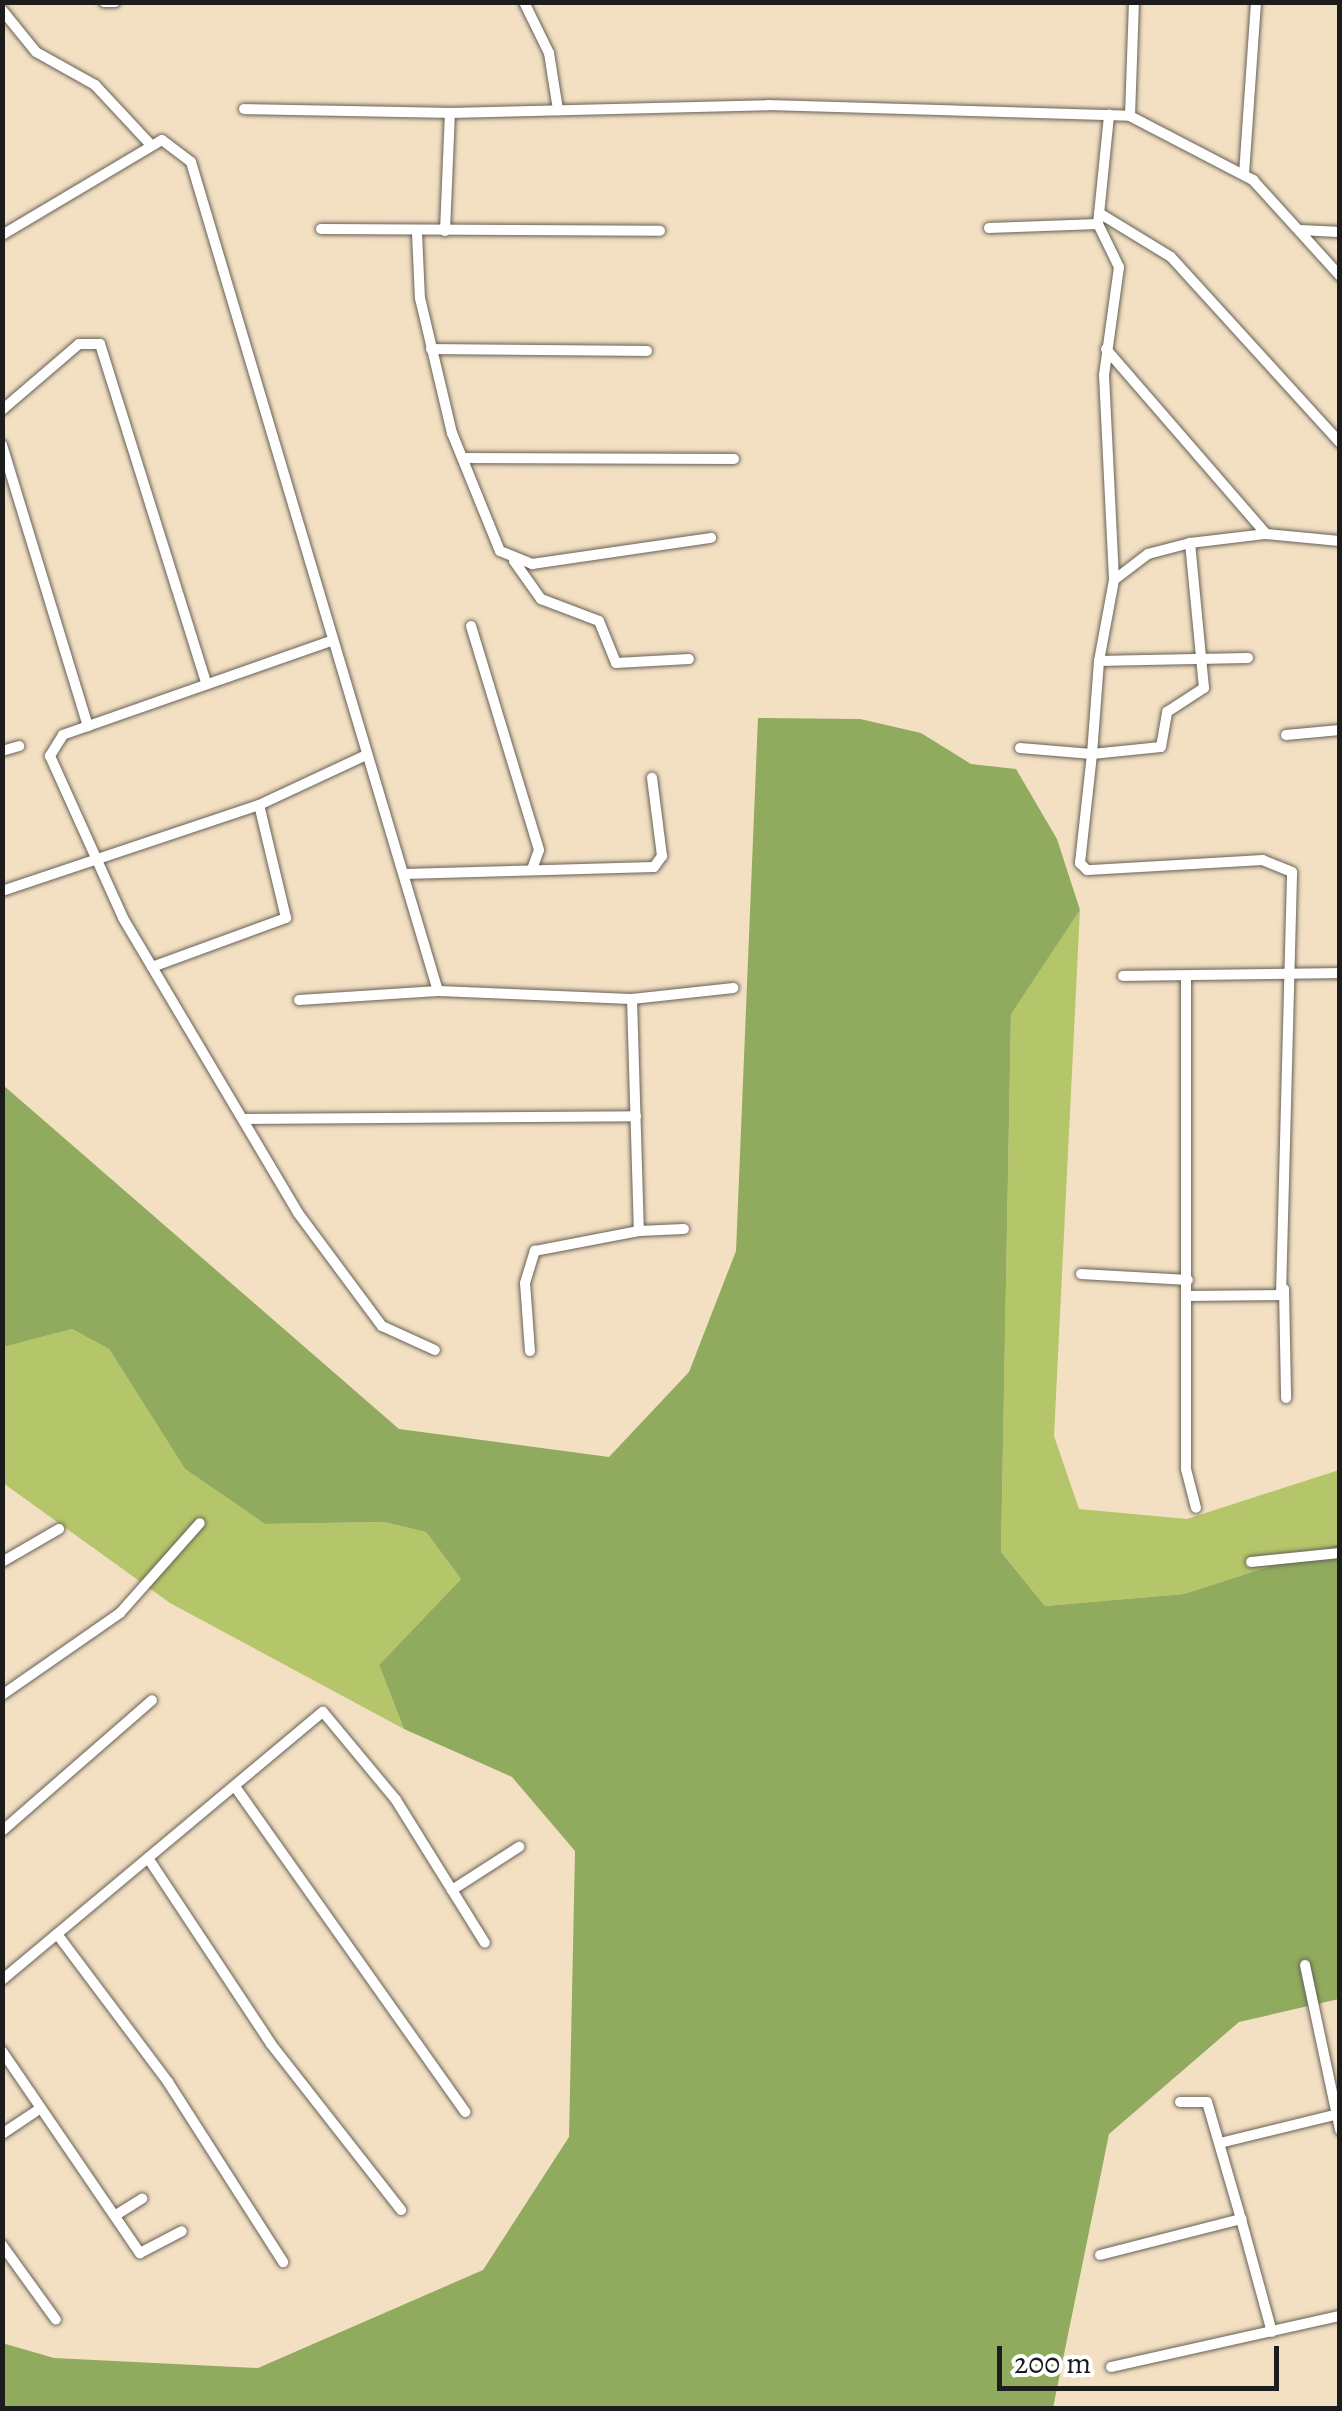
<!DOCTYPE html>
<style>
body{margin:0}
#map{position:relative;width:1342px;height:2411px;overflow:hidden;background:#f3e0c3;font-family:Alegreya,serif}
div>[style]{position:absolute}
.green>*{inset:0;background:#b5c66a}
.forest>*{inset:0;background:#90ab5e}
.roads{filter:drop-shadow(0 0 2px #676156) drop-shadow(0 0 2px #676156)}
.minor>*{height:10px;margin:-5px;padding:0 5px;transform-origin:5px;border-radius:5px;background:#fff}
span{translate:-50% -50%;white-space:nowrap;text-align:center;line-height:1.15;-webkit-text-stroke:10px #fff;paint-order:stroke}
.frame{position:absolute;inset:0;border:5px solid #1c1c1c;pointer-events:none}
.scale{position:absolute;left:997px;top:2346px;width:282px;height:45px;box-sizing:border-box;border:5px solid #1c1c1c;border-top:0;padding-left:12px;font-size:30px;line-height:35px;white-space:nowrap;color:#1c1c1c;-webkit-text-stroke:8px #fff;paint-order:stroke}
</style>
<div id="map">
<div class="green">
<div style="clip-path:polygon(1080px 910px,1054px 1436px,1079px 1509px,1187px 1519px,1339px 1470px,1339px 1544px,1184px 1594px,1045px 1606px,1001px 1552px,1011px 1013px)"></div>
<div style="clip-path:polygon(72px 1329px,109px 1349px,185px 1469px,265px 1524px,384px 1522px,426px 1532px,461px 1579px,379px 1665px,404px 1729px,170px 1603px,3px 1483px,2px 1347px)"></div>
</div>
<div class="forest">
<div style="clip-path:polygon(758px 718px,860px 719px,921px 733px,971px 764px,1016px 769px,1057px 839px,1080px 910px,1011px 1014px,1001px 1552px,1045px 1606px,1184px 1594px,1339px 1544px,1339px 1999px,1239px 2022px,1109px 2134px,1053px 2408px,3px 2408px,2px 2343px,54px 2358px,258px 2368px,483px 2270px,569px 2137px,575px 1851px,512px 1777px,404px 1729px,379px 1665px,461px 1579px,426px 1532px,384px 1522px,265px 1524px,185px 1469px,109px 1349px,72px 1329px,3px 1347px,3px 1085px,399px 1429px,609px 1457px,689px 1372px,736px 1251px)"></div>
</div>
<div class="roads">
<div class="minor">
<div style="left:104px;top:2px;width:11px"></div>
<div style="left:524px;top:2px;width:57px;rotate:63.9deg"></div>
<div style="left:549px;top:53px;width:58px;rotate:81deg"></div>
<div style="left:2px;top:10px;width:54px;rotate:51deg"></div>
<div style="left:36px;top:52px;width:68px;rotate:29.2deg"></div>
<div style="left:95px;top:85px;width:82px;rotate:47deg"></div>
<div style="left:244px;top:109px;width:206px;rotate:1.1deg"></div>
<div style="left:1130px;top:116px;width:114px;rotate:-88deg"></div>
<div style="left:1244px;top:174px;width:172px;rotate:-86deg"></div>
<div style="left:1099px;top:213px;width:84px;rotate:31.4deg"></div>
<div style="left:1171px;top:257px;width:251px;rotate:47.7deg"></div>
<div style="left:1098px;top:224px;width:48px;rotate:64deg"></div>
<div style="left:1119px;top:267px;width:109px;rotate:97.9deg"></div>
<div style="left:1104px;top:375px;width:205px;rotate:87.2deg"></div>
<div style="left:989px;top:228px;width:109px;rotate:-2.1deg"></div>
<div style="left:1098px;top:224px;width:110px;rotate:-84.2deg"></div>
<div style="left:321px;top:229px;width:339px;rotate:0.3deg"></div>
<div style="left:1300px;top:230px;width:40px;rotate:2.9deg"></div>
<div style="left:445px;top:231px;width:118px;rotate:-87.6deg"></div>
<div style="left:450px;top:113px;width:318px;rotate:-1.4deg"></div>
<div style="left:768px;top:105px;width:362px;rotate:1.7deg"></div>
<div style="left:1130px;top:116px;width:139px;rotate:27.5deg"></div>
<div style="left:1253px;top:180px;width:130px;rotate:47.8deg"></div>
<div style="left:417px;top:233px;width:65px;rotate:87.4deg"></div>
<div style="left:420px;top:298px;width:139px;rotate:76.7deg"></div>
<div style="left:452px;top:433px;width:127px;rotate:67.9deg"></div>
<div style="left:500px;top:551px;width:35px;rotate:22deg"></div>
<div style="left:532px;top:564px;width:181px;rotate:-8.3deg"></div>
<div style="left:2px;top:235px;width:186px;rotate:-30.7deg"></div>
<div style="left:162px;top:140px;width:36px;rotate:37deg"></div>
<div style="left:191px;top:162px;width:865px;rotate:73.41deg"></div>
<div style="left:438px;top:991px;width:194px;rotate:2.4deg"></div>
<div style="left:632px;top:999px;width:232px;rotate:88.3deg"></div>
<div style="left:639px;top:1231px;width:45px;rotate:-2.5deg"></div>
<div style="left:431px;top:349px;width:216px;rotate:0.5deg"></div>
<div style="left:1106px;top:349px;width:245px;rotate:49.1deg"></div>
<div style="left:2px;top:410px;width:101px;rotate:-40.6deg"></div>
<div style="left:79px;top:344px;width:21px"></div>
<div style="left:100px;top:344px;width:355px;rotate:72.6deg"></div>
<div style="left:2px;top:445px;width:294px;rotate:73deg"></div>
<div style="left:464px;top:458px;width:270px;rotate:0.2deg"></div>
<div style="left:1190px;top:543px;width:43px;rotate:165.3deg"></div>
<div style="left:1148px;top:554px;width:43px;rotate:142.6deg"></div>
<div style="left:1114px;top:580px;width:82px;rotate:100.5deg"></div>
<div style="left:1099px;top:661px;width:149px;rotate:-1.2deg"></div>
<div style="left:514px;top:561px;width:47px;rotate:54.6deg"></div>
<div style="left:541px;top:599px;width:62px;rotate:20.8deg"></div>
<div style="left:599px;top:621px;width:45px;rotate:68deg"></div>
<div style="left:616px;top:663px;width:73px;rotate:-3.1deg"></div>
<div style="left:471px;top:626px;width:234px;rotate:73.1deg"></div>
<div style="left:539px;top:850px;width:20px;rotate:110deg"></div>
<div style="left:328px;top:642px;width:281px;rotate:160.7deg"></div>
<div style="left:63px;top:735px;width:25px;rotate:122deg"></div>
<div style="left:50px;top:756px;width:178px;rotate:65.7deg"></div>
<div style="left:123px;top:918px;width:343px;rotate:59.3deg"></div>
<div style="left:298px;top:1213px;width:141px;rotate:53.4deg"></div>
<div style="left:382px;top:1326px;width:58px;rotate:24.4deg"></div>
<div style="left:1286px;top:735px;width:54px;rotate:-5.3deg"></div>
<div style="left:1020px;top:748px;width:72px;rotate:4.8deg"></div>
<div style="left:1092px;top:754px;width:93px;rotate:-85.7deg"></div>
<div style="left:2px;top:751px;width:18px;rotate:-16deg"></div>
<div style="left:404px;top:874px;width:250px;rotate:-1.6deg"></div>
<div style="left:654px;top:867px;width:14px;rotate:-54deg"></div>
<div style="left:662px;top:856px;width:79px;rotate:-97.3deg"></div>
<div style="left:2px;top:891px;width:271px;rotate:-18.5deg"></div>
<div style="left:259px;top:805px;width:116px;rotate:-25deg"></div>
<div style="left:152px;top:967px;width:143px;rotate:-20.1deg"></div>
<div style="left:286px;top:918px;width:116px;rotate:-103.4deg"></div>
<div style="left:1123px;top:976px;width:217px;rotate:-0.8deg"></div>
<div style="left:1186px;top:976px;width:493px;rotate:90deg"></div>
<div style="left:1186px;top:1469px;width:40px;rotate:75.6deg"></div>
<div style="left:632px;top:999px;width:102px;rotate:-6.2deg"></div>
<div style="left:299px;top:1000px;width:139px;rotate:-3.7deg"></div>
<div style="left:244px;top:1119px;width:392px;rotate:-0.4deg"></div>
<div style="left:1081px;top:1274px;width:107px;rotate:3.2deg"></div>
<div style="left:1284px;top:1289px;width:109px;rotate:88.9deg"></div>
<div style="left:1189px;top:1296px;width:92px;rotate:-0.6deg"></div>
<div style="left:1281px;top:1295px;width:423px;rotate:-88.5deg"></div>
<div style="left:1292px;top:872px;width:31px;rotate:-158deg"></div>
<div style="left:1263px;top:860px;width:176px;rotate:176.7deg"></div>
<div style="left:1087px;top:870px;width:10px;rotate:-135deg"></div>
<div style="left:1080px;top:863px;width:110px;rotate:-83.7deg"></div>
<div style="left:1092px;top:754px;width:69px;rotate:-5.8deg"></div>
<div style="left:1161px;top:747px;width:36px;rotate:-80deg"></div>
<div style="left:1167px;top:712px;width:44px;rotate:-33deg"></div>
<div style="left:1204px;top:688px;width:146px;rotate:-95.5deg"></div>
<div style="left:1190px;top:543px;width:77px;rotate:-6.8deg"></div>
<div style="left:1266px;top:534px;width:74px;rotate:5.4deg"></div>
<div style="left:530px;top:1351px;width:68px;rotate:-94.2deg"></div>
<div style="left:525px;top:1283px;width:34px;rotate:-73deg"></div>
<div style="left:535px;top:1251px;width:106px;rotate:-10.9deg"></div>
<div style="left:2px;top:1562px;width:66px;rotate:-30.1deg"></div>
<div style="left:1251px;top:1562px;width:89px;rotate:-5.8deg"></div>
<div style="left:2px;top:1695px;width:144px;rotate:-34.8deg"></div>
<div style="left:120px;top:1613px;width:120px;rotate:-48.4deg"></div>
<div style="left:236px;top:1788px;width:397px;rotate:54.7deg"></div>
<div style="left:2px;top:1831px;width:199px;rotate:-41.1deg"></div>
<div style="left:150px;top:1861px;width:219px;rotate:56.5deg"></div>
<div style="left:271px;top:2044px;width:211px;rotate:51.9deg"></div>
<div style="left:452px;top:1890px;width:80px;rotate:-32.7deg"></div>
<div style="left:57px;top:1934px;width:185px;rotate:53.1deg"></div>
<div style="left:168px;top:2082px;width:214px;rotate:57.4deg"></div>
<div style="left:1305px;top:1965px;width:169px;rotate:78deg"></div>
<div style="left:2px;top:1980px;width:418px;rotate:-39.9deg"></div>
<div style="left:323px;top:1712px;width:114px;rotate:50.3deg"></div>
<div style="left:396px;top:1800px;width:168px;rotate:58.1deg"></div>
<div style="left:2px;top:2051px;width:245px;rotate:55.7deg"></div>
<div style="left:140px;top:2253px;width:47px;rotate:-27.6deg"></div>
<div style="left:1180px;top:2102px;width:27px"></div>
<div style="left:1207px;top:2102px;width:122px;rotate:73.8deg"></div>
<div style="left:2px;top:2134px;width:43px;rotate:-33.7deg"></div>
<div style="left:1224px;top:2142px;width:110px;rotate:-13.7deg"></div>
<div style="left:116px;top:2215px;width:31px;rotate:-32deg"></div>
<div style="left:2px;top:2245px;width:92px;rotate:54.2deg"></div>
<div style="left:1100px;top:2255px;width:146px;rotate:-14.3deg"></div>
<div style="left:1241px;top:2219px;width:117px;rotate:74.7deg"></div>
<div style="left:1111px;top:2367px;width:235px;rotate:-12.6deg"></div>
</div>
</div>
<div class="frame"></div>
<div class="scale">200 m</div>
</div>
